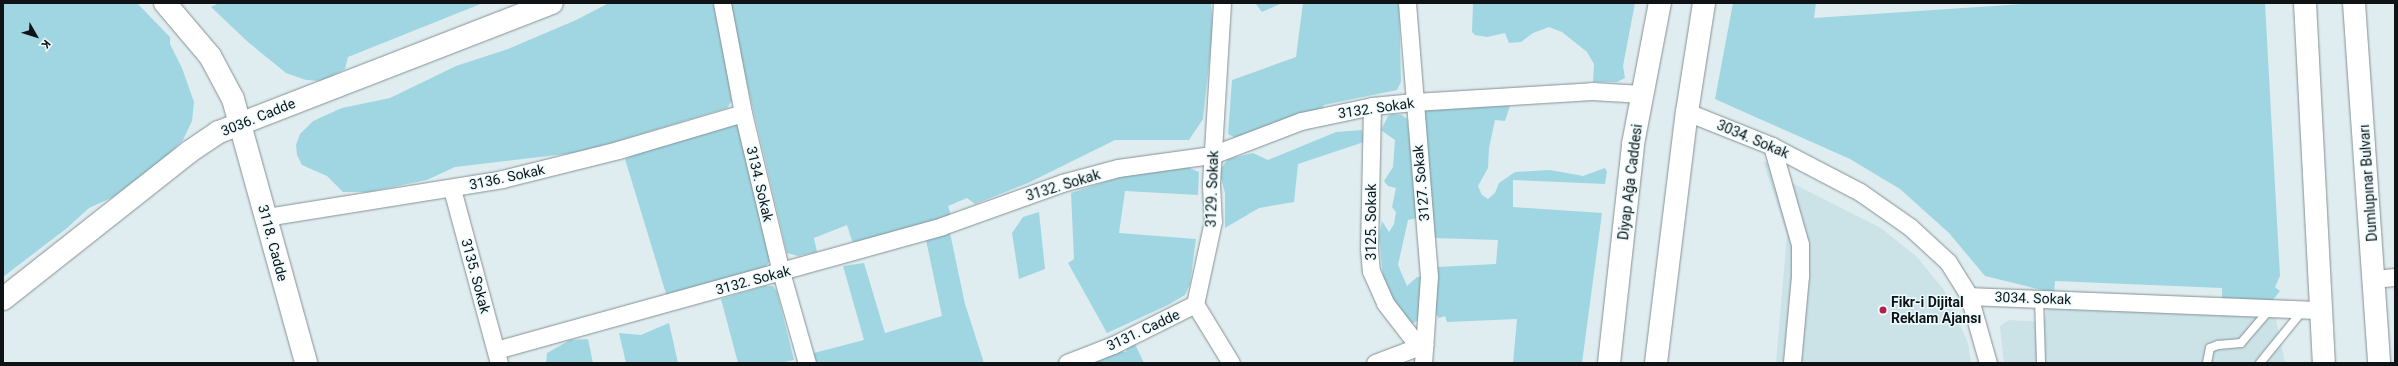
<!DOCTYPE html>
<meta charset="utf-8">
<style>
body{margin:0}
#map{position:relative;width:2398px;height:366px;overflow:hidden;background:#dfedf0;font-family:Roboto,sans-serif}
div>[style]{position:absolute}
.built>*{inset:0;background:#cbe2e7}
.green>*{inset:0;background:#a0d6e2}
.roads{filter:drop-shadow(0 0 1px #849194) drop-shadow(0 0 1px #849194)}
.lane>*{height:8px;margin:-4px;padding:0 4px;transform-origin:4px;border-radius:4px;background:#fff}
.street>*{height:17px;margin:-8.5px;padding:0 8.5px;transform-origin:8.5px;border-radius:8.5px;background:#fff}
.secondary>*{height:22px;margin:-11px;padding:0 11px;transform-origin:11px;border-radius:11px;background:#fff}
.highway>*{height:22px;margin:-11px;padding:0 11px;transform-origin:11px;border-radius:11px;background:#fff}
.dots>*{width:11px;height:11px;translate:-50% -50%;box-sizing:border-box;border:2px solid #ecfbfe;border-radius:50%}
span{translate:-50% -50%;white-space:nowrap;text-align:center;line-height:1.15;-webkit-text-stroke:3px #ecfbfe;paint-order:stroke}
.street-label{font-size:14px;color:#0f1315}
.poi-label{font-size:14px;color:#0f1315;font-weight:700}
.left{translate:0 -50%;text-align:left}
.frame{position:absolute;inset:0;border:4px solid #0f1315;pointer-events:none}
.north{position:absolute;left:16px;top:16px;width:40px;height:40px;-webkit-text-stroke:3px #ecfbfe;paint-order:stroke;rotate:129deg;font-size:11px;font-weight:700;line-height:16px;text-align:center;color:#0f1315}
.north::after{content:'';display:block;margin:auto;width:14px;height:18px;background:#0f1315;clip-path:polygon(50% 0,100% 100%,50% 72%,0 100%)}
</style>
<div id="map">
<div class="built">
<div style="clip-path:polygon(1763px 161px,1789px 173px,1792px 183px,1881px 228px,1917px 257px,1944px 290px,1968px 343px,1971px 363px,1776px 363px,1787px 235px)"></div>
<div style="clip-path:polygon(2047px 292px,2272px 301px,2285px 363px,2004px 363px,2000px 326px,2009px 320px,2041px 322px,2046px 317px)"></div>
</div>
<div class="green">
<div style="clip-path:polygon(3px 3px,137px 3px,170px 37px,170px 44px,182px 68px,194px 102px,192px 121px,183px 140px,160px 163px,113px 197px,89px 208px,67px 228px,3px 277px)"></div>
<div style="clip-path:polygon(219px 3px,483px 3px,348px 57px,345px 69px,323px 81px,306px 80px,286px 73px,248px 42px,211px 7px)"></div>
<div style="clip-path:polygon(609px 3px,716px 3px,732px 101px,727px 108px,582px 152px,455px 167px,427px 180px,368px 192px,343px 192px,327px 176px,302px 165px,297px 155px,296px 145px,300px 134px,313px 121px,342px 108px,390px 98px,456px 66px,508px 49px,576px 20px)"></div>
<div style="clip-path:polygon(728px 3px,1211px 3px,1213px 27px,1203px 119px,1189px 140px,1115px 140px,1028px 183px,975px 204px,967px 198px,948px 206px,951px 216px,858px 243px,852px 241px,847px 225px,814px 238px,817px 252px,798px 256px,787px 253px)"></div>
<div style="clip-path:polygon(1255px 3px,1282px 3px,1262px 12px)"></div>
<div style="clip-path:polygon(1303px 3px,1399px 3px,1401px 82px,1397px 90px,1324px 105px,1322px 111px,1236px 138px,1228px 134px,1232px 80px,1296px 57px)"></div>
<div style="clip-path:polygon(1473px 3px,1635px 3px,1623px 66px,1625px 78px,1617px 82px,1593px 82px,1594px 64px,1587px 52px,1562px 32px,1549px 27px,1533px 33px,1521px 42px,1509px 43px,1505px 33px,1487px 37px,1475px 35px,1472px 32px)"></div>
<div style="clip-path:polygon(1733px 3px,1816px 3px,1814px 18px,2037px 3px,2265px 3px,2280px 276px,2275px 287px,2280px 291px,2272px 301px,2222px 301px,2222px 288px,2055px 281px,2054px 293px,1985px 276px,1949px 233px,1900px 189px,1850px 159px,1715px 99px)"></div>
<div style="clip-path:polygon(1510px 106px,1505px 121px,1495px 120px,1489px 148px,1488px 168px,1478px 186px,1482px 195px,1488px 199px,1495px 193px,1499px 183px,1515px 172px,1550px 170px,1583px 176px,1605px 168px,1607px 172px,1605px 184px,1513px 180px,1513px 207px,1602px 213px,1582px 363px,1513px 363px,1517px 319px,1447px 322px,1445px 316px,1439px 318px,1435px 313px,1437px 267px,1496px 264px,1498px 240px,1433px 238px,1422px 114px,1429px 108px)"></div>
<div style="clip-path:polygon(1393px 114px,1402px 115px,1407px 119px,1410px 139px,1417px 218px,1408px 220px,1398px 265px,1407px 286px,1417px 277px,1421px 277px,1420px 319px,1412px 324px,1391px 299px,1383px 277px,1379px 237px,1382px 221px,1389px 232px,1394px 224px,1396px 212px,1392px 207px,1396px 188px,1388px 186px,1384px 181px,1393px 167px,1395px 140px,1381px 130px,1388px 116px)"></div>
<div style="clip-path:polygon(727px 124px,736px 124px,740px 129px,770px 261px,764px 269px,667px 297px,625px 159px,658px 144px)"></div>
<div style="clip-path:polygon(1362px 130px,1364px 142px,1298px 164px,1294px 202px,1259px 208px,1225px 228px,1225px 193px,1219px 171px,1228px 159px,1253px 153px,1268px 160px,1336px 132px)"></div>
<div style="clip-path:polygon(1185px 166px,1199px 172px,1198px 195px,1125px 191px,1119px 233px,1196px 239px,1190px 284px,1185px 295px,1168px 305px,1107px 333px,1068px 263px,1074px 259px,1071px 193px,1129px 174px)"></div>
<div style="clip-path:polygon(1039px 212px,1045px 269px,1019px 279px,1012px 233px,1023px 217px)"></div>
<div style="clip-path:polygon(950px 233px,965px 304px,984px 363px,812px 363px,810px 354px,864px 340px,843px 266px,864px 263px,885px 333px,942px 316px,926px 240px)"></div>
<div style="clip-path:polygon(765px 286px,773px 286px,777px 292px,794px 360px,780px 363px,738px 363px,721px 299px)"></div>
<div style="clip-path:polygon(669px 323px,678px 363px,626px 363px,619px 333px,641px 335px)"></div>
<div style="clip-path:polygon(588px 339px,593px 363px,546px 363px,547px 353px,570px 340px)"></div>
<div style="clip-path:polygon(1135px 344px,1144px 363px,1087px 363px,1114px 351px,1126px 352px,1128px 347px)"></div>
</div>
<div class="roads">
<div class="lane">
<div style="left:2039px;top:298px;width:65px;rotate:88.2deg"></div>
<div style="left:2207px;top:363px;width:15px;rotate:-79deg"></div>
<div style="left:2210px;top:348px;width:9px;rotate:-21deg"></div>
<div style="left:2218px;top:345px;width:23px;rotate:-5deg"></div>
<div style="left:2241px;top:343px;width:45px;rotate:-49.5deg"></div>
<div style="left:2260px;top:363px;width:68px;rotate:-50.9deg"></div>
</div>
<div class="street">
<div style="left:722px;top:3px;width:112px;rotate:79.2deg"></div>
<div style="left:743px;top:113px;width:163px;rotate:76.6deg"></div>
<div style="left:781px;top:272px;width:95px;rotate:74.1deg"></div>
<div style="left:1222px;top:3px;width:182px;rotate:93.5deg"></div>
<div style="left:1211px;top:185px;width:36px;rotate:87deg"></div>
<div style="left:1213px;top:221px;width:85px;rotate:102.2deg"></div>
<div style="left:1195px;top:304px;width:69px;rotate:58.6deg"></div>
<div style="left:1407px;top:3px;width:274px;rotate:85.4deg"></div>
<div style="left:1429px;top:276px;width:87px;rotate:93.9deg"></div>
<div style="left:1372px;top:106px;width:143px;rotate:91.2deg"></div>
<div style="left:1369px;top:249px;width:22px;rotate:85deg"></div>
<div style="left:1371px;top:271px;width:35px;rotate:66deg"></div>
<div style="left:1385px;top:303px;width:56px;rotate:52.3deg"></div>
<div style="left:1687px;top:112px;width:92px;rotate:21.8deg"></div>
<div style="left:1772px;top:146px;width:99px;rotate:27.6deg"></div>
<div style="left:1860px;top:192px;width:61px;rotate:35deg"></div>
<div style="left:1910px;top:227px;width:52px;rotate:42.6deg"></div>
<div style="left:1948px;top:262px;width:40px;rotate:58deg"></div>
<div style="left:1969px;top:296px;width:352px;rotate:2.3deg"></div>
<div style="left:1772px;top:146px;width:102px;rotate:74.1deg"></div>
<div style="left:1800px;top:244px;width:32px;rotate:90deg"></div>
<div style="left:1800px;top:276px;width:87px;rotate:95.3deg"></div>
<div style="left:452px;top:189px;width:180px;rotate:74.9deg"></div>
<div style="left:266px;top:217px;width:239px;rotate:-9.1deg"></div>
<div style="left:502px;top:179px;width:120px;rotate:-14deg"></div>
<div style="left:618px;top:150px;width:130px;rotate:-16.5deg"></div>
<div style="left:2375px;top:279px;width:20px;rotate:-6deg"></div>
<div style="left:1969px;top:296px;width:70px;rotate:74.2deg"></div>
<div style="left:496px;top:350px;width:463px;rotate:-15.5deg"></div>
<div style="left:942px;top:226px;width:127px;rotate:-19.7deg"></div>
<div style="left:1062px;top:183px;width:58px;rotate:-15deg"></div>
<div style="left:1118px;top:168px;width:95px;rotate:-7.9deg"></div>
<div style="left:1212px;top:155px;width:95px;rotate:-20.9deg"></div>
<div style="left:1301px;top:121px;width:73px;rotate:-11.9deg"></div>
<div style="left:1372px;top:106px;width:42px;rotate:-5.4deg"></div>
<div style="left:1414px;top:102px;width:178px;rotate:-3.5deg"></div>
<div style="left:1592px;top:91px;width:50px;rotate:3.4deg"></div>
<div style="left:1067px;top:363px;width:49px;rotate:-21.4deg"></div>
<div style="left:1113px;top:345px;width:92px;rotate:-26.6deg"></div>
<div style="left:1375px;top:363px;width:53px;rotate:-20.8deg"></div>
</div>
<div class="secondary">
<div style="left:165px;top:3px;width:70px;rotate:49.7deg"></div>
<div style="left:210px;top:56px;width:49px;rotate:61.9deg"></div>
<div style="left:233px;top:99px;width:274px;rotate:74.5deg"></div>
<div style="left:3px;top:299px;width:237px;rotate:-38.3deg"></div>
<div style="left:189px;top:152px;width:36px;rotate:-34deg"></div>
<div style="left:219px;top:132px;width:357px;rotate:-21.2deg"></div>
<div style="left:1609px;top:363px;width:220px;rotate:-83.7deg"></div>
<div style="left:1633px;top:144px;width:144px;rotate:-79.2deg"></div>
<div style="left:1656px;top:363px;width:253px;rotate:-83deg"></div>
<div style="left:1687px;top:112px;width:110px;rotate:-81.1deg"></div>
</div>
<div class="highway">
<div style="left:2305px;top:3px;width:361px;rotate:87deg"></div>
<div style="left:2354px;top:3px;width:361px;rotate:86deg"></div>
</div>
</div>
<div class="dots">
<div style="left:1883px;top:310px;background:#b22049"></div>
</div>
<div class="street-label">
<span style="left:1376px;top:108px;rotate:-8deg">3132. Sokak</span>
<span style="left:258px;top:117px;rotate:-22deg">3036. Cadde</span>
<span style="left:1753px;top:139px;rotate:23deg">3034. Sokak</span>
<span style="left:507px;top:177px;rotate:-12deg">3136. Sokak</span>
<span style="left:1630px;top:182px;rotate:-83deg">Diyap Ağa Caddesi</span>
<span style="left:1421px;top:183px;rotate:-95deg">3127. Sokak</span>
<span style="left:2368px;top:183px;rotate:-94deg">Dumlupınar Bulvarı</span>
<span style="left:760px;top:184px;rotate:77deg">3134. Sokak</span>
<span style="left:1063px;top:185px;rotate:-17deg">3132. Sokak</span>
<span style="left:1212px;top:189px;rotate:-88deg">3129. Sokak</span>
<span style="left:1371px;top:222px;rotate:-90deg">3125. Sokak</span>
<span style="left:273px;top:243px;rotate:75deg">3118. Cadde</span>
<span style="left:476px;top:276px;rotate:75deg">3135. Sokak</span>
<span style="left:753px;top:280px;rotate:-15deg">3132. Sokak</span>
<span style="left:2033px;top:298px;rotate:2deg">3034. Sokak</span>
<span style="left:1143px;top:330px;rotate:-25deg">3131. Cadde</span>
</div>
<div class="poi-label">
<span class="left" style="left:1891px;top:310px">Fikr-i Dijital<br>Reklam Ajansı</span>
</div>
<div class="frame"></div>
<div class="north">K</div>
</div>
